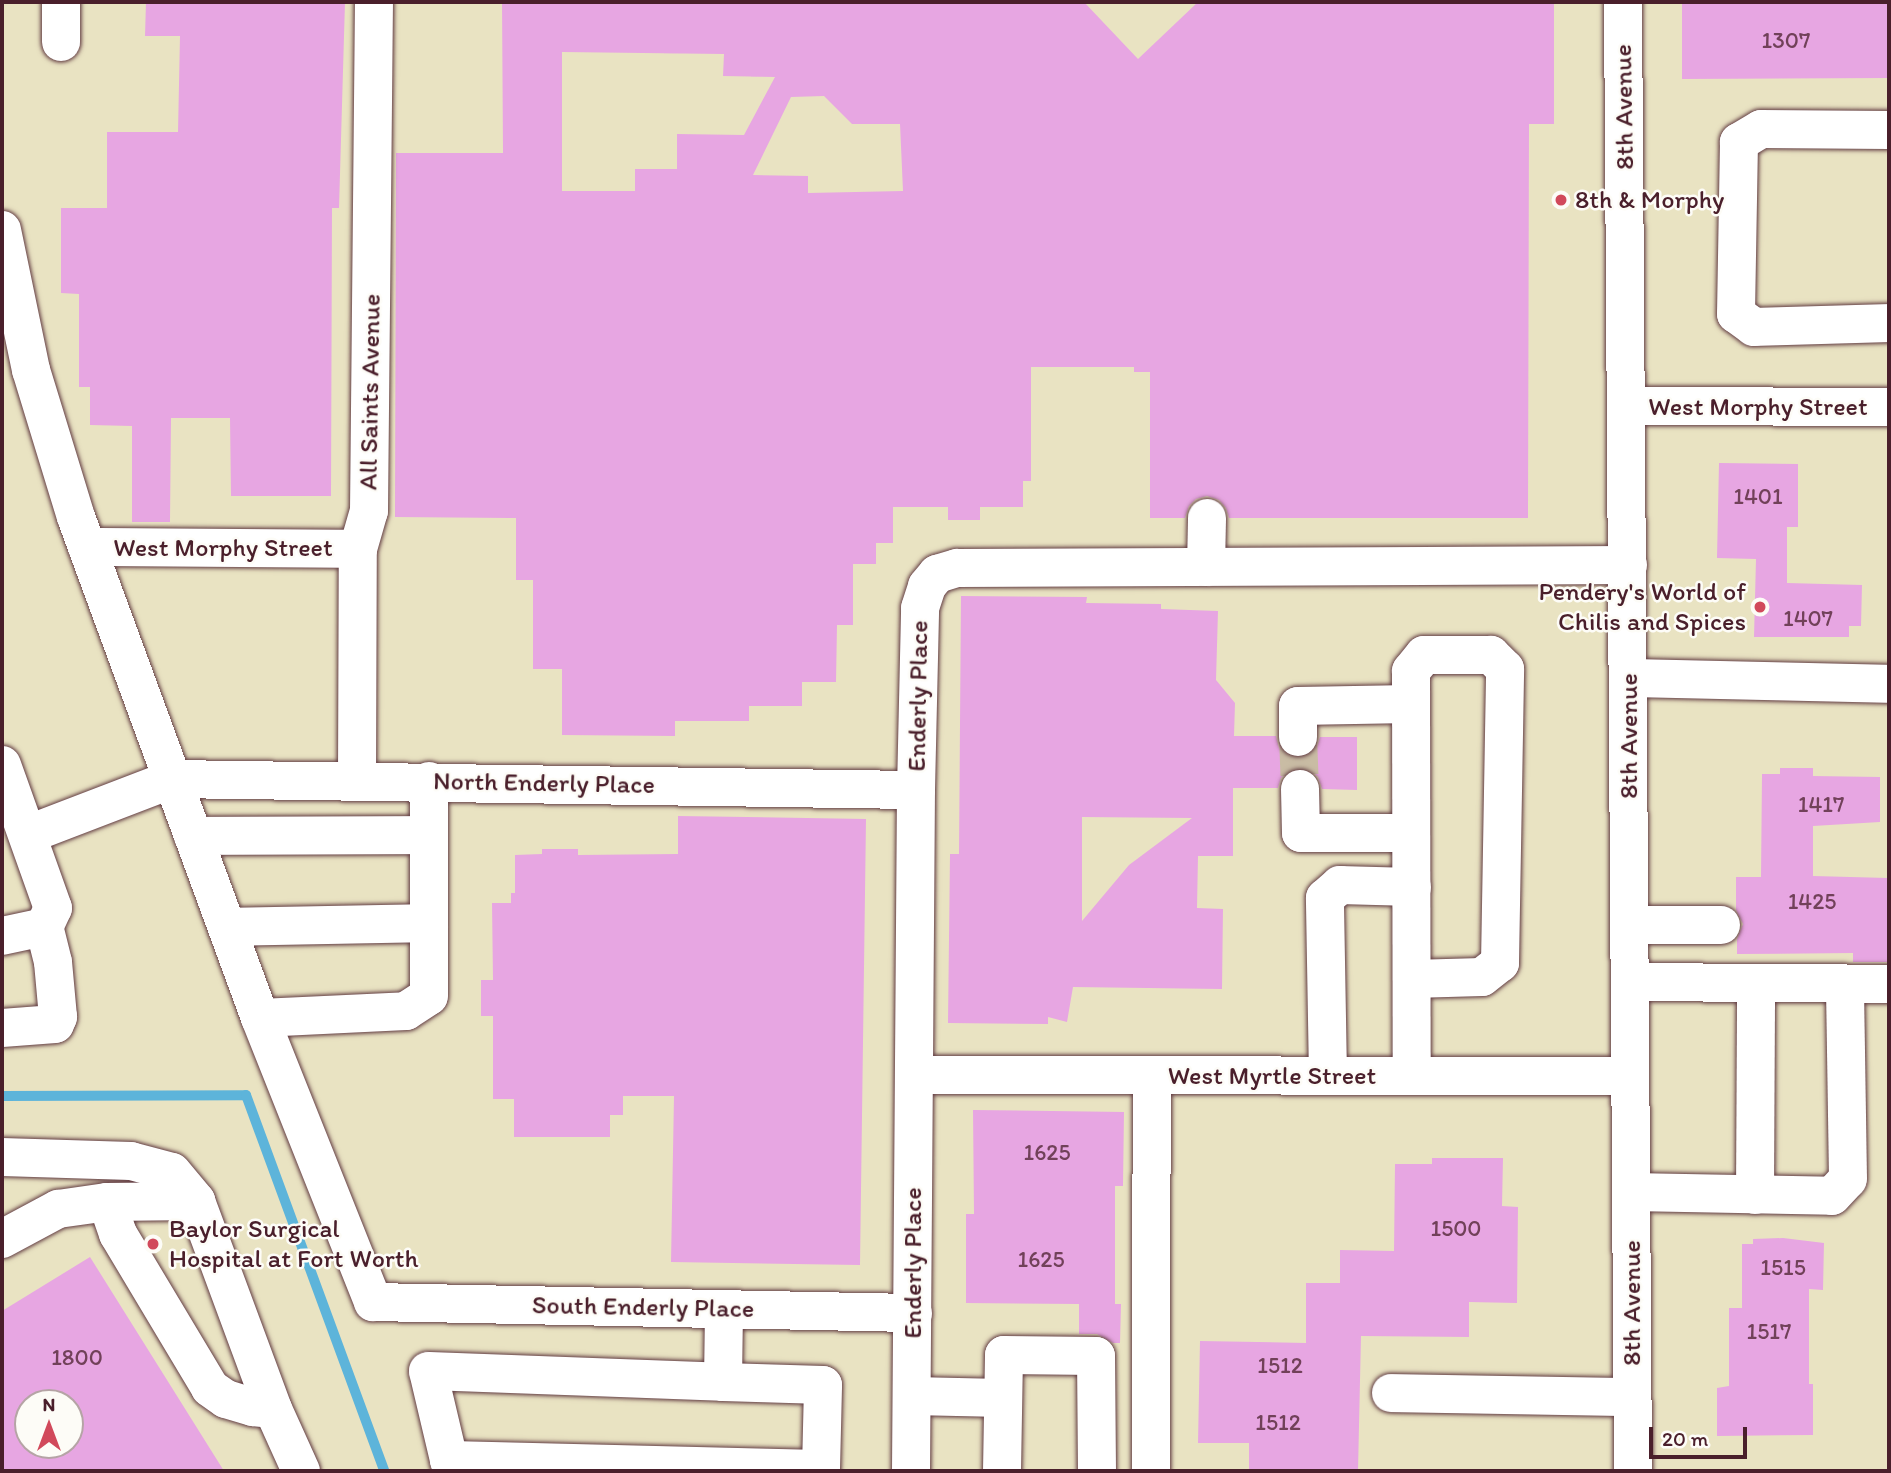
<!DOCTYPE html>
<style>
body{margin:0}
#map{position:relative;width:1891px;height:1473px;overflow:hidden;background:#e9e3c2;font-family:Itim,sans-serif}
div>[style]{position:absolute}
.stream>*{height:10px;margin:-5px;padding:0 5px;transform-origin:5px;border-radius:5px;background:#5db4da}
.building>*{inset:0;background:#e7a6e2}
.minor-tunnel>*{height:38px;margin-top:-19px;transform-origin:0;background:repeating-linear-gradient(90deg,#c9bca4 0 38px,transparent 0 57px)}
.roads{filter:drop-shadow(0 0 2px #623c42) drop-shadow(0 0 2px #623c42)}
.minor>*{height:38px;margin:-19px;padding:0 19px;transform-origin:19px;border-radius:19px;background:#fff}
.major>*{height:38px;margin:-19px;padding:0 19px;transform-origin:19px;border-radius:19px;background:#fff}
.dots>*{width:19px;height:19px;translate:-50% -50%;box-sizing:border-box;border:4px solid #fdfcf7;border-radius:50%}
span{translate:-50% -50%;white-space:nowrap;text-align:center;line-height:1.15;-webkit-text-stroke:5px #fdfcf7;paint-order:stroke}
.number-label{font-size:23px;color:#714159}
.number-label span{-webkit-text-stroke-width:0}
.street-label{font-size:26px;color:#4a1f2b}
.poi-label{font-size:26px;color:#4a1f2b}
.left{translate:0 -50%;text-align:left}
.right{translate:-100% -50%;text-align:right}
.frame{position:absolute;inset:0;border:4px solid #4a1f2b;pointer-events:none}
.north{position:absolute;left:14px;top:1389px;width:70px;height:70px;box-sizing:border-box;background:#fdfcf7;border:2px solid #b5a4a5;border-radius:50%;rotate:0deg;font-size:19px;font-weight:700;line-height:28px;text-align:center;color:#4a1f2b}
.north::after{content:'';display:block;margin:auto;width:24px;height:32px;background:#d1495b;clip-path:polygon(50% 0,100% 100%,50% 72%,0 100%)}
.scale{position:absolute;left:1649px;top:1427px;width:98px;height:32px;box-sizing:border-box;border:4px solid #4a1f2b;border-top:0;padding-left:9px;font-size:21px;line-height:24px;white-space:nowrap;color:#4a1f2b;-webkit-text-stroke:5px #fdfcf7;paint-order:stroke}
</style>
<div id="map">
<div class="stream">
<div style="left:2px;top:1096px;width:244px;rotate:-0.2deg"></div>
<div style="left:246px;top:1095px;width:401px;rotate:69.8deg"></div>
</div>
<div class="building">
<div style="clip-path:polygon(146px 2px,345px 2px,339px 208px,332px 208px,331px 496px,231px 496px,230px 418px,171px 418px,170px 522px,132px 522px,132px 426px,90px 425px,90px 387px,79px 387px,79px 294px,61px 293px,61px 208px,107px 208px,107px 132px,178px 132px,180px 36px,145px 36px)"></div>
<div style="clip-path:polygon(evenodd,502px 2px,1084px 2px,1138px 59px,1198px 2px,1554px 2px,1554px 124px,1529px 124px,1528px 518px,1229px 518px,1226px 508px,1219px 500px,1207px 496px,1196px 499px,1189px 506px,1185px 518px,1150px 518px,1150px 372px,1134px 372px,1134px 367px,1031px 367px,1031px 481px,1023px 481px,1023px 507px,980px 507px,980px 520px,948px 520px,948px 507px,893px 507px,893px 543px,876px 543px,876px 564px,853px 564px,853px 625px,837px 625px,836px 682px,802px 682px,802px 706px,749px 706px,749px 721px,675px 721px,675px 736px,562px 735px,562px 669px,533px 669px,533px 580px,516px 580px,516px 518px,395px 517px,396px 153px,503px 153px,502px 2px,562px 52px,724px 54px,723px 76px,775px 77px,744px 135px,677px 134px,677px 169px,635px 169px,635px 191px,562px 191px,562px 52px,502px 2px,824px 96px,852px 124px,900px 124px,903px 191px,808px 193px,808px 176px,753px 175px,791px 97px,824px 96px)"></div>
<div style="clip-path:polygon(1682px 2px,1889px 2px,1889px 78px,1682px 79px)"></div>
<div style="clip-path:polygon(1719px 463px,1798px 464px,1798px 527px,1787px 527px,1787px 583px,1862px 585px,1861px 626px,1849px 626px,1849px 637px,1754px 637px,1756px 559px,1717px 558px)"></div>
<div style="clip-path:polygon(evenodd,961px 596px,1087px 597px,1086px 603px,1161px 604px,1161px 609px,1218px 611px,1216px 680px,1235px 703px,1234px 736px,1276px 736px,1279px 748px,1287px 756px,1297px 759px,1309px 756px,1317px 747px,1320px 737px,1357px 737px,1357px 790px,1322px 789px,1318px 777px,1311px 770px,1300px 767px,1288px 771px,1281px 778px,1278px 788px,1233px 788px,1233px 856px,1198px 856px,1197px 908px,1223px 909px,1222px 989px,1073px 987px,1067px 1022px,1048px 1017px,1048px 1024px,948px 1023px,950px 854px,959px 854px,961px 596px,1082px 817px,1192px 818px,1129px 865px,1082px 921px,1082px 817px)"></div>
<div style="clip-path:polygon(1780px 768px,1813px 768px,1813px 776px,1880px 777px,1880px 822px,1813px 826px,1813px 876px,1888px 878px,1889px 962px,1853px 962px,1853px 953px,1737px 954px,1737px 939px,1743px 924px,1736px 910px,1736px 877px,1761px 877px,1762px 774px,1780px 774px)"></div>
<div style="clip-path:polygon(678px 816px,866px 819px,860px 1265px,671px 1262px,674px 1096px,623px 1096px,623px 1115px,610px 1115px,610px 1137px,514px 1137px,514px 1099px,493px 1099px,493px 1016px,481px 1016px,481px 980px,493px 980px,492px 903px,511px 903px,511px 893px,515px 893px,515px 855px,542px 854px,542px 849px,578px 849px,578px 855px,678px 854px)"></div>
<div style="clip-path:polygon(973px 1110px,1124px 1112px,1123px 1186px,1115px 1186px,1115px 1304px,1121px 1304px,1120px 1343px,1113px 1343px,1097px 1334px,1079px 1334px,1079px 1304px,966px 1303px,966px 1214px,974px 1214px)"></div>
<div style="clip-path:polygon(1432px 1158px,1503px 1158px,1502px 1206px,1518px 1207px,1517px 1303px,1469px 1302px,1469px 1337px,1361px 1336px,1358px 1471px,1249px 1471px,1249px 1443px,1198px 1443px,1200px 1341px,1306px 1343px,1306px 1283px,1340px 1283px,1340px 1250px,1394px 1251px,1395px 1164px,1432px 1164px)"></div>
<div style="clip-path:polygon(1783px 1238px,1824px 1243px,1823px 1290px,1809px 1289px,1809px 1384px,1813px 1384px,1813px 1435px,1717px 1436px,1717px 1388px,1729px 1386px,1729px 1308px,1742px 1308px,1742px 1244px,1753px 1244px,1753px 1239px)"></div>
<div style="clip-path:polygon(evenodd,90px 1257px,224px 1471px,2px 1471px,2px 1311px,90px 1257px,28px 1403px,70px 1403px,70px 1445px,28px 1445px,28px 1403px)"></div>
</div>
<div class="minor-tunnel">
<div style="left:1298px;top:737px;width:52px;rotate:87.8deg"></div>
</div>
<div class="roads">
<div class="minor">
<div style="left:61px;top:2px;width:40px;rotate:90deg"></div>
<div style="left:1889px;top:130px;width:128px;rotate:-179.6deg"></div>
<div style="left:1761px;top:129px;width:26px;rotate:149deg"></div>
<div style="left:1739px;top:142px;width:172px;rotate:91deg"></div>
<div style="left:1736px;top:314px;width:22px;rotate:36deg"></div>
<div style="left:1754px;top:327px;width:135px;rotate:-1.7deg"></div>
<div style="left:2px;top:230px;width:143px;rotate:78.3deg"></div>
<div style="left:31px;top:370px;width:154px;rotate:73deg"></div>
<div style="left:76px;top:517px;width:534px;rotate:69.83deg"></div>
<div style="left:260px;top:1018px;width:306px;rotate:68.3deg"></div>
<div style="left:373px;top:1302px;width:540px;rotate:1.17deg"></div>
<div style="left:1627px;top:406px;width:262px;rotate:0.2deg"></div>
<div style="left:87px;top:547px;width:271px;rotate:0.4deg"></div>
<div style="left:1206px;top:567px;width:49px;rotate:-88.8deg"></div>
<div style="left:1629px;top:678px;width:260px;rotate:1.3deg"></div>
<div style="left:1298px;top:737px;width:31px;rotate:-90deg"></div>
<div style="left:1298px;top:706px;width:113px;rotate:-1deg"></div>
<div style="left:2px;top:765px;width:152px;rotate:70.4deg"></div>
<div style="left:53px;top:908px;width:21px;rotate:115deg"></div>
<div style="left:44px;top:927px;width:43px;rotate:167.9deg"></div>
<div style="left:357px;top:780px;width:231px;rotate:-89.8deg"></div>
<div style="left:358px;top:549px;width:40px;rotate:-74deg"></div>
<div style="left:369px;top:511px;width:509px;rotate:-89.44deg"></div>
<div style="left:1300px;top:789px;width:44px;rotate:88.7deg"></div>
<div style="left:1301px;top:833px;width:110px"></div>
<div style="left:29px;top:834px;width:153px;rotate:-21deg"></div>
<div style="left:172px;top:779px;width:744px;rotate:0.85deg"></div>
<div style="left:193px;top:836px;width:236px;rotate:-0.2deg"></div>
<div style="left:1630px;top:925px;width:91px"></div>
<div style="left:227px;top:927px;width:202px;rotate:-1.1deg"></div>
<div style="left:1412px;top:979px;width:70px;rotate:-1.6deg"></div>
<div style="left:1482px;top:977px;width:23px;rotate:-38deg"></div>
<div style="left:1500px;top:963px;width:294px;rotate:-89deg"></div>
<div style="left:1505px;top:669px;width:20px;rotate:-135deg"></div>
<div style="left:1491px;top:655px;width:67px;rotate:180deg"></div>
<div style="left:1424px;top:655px;width:21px;rotate:129deg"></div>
<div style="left:1411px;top:671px;width:405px;rotate:89.9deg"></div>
<div style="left:1630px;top:982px;width:259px;rotate:0.4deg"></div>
<div style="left:260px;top:1018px;width:146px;rotate:-2.7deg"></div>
<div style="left:406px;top:1011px;width:27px;rotate:-33deg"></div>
<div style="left:429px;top:996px;width:215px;rotate:-90deg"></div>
<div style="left:2px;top:1028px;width:53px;rotate:-4.3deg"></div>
<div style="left:55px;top:1024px;width:8px;rotate:-67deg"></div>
<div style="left:58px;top:1017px;width:55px;rotate:-95.2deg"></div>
<div style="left:53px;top:962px;width:36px;rotate:-104deg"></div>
<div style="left:914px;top:1075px;width:716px;rotate:0.08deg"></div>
<div style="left:1328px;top:1076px;width:178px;rotate:-91deg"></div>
<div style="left:1325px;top:898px;width:20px;rotate:-41deg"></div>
<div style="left:1340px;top:885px;width:72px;rotate:1.6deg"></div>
<div style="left:2px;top:1157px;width:129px;rotate:1.8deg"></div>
<div style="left:131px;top:1161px;width:42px;rotate:15deg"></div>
<div style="left:172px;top:1172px;width:38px;rotate:50deg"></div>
<div style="left:196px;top:1201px;width:222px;rotate:69.7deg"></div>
<div style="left:273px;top:1409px;width:68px;rotate:65.7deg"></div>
<div style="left:1631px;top:1192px;width:201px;rotate:1.1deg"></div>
<div style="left:1832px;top:1196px;width:23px;rotate:-47deg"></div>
<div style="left:1848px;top:1179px;width:195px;rotate:-90.9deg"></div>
<div style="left:1755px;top:1195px;width:212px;rotate:-89.7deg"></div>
<div style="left:107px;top:1202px;width:34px;rotate:71deg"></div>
<div style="left:118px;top:1234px;width:179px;rotate:59.1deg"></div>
<div style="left:210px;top:1388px;width:19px;rotate:35deg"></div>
<div style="left:226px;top:1399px;width:28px;rotate:17deg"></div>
<div style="left:253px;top:1407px;width:20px;rotate:6deg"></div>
<div style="left:2px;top:1239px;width:64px;rotate:-28.2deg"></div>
<div style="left:58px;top:1209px;width:49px;rotate:-8.1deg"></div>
<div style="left:107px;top:1202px;width:89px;rotate:-0.6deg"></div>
<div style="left:1391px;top:1393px;width:241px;rotate:1deg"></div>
<div style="left:912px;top:1396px;width:91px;rotate:1.3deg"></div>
<div style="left:449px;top:1460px;width:91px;rotate:-103.3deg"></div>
<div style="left:428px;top:1371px;width:295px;rotate:2.1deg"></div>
<div style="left:452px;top:1471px;width:11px;rotate:-105deg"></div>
<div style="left:449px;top:1460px;width:372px;rotate:1.4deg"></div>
<div style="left:821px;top:1469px;width:84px;rotate:-88.6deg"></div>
<div style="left:823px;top:1385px;width:100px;rotate:-178.3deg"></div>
<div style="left:723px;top:1382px;width:73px;rotate:-89.2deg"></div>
<div style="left:911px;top:1471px;width:681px;rotate:-89.58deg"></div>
<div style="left:916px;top:790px;width:182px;rotate:-88.7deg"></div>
<div style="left:920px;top:608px;width:23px;rotate:-72deg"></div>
<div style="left:927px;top:586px;width:16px;rotate:-50deg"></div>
<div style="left:937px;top:574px;width:21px;rotate:-17deg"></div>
<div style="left:957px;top:568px;width:671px;rotate:-0.26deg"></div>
<div style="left:1002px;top:1471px;width:116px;rotate:-89deg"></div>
<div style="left:1004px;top:1355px;width:92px;rotate:0.6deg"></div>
<div style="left:1096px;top:1356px;width:115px;rotate:89.5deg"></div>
<div style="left:1151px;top:1471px;width:396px;rotate:-89.9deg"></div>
</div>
<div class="major">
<div style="left:1623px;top:2px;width:1469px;rotate:89.61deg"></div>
</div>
</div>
<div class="dots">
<div style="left:1561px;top:200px;background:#d1495b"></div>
<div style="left:1760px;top:607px;background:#d1495b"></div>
<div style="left:153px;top:1244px;background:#d1495b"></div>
</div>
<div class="number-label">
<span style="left:1786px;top:40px">1307</span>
<span style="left:1758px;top:496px">1401</span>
<span style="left:1808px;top:618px">1407</span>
<span style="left:1821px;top:804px">1417</span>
<span style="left:1812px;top:901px">1425</span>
<span style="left:1047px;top:1152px">1625</span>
<span style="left:1456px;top:1228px">1500</span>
<span style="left:1041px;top:1259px">1625</span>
<span style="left:1783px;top:1267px">1515</span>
<span style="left:1769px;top:1331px">1517</span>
<span style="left:77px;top:1357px">1800</span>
<span style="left:1280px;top:1365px">1512</span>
<span style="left:1278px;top:1422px">1512</span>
</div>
<div class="street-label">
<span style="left:1624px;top:107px;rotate:-91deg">8th Avenue</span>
<span style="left:370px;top:392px;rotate:-89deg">All Saints Avenue</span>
<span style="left:1758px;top:407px">West Morphy Street</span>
<span style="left:223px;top:548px">West Morphy Street</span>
<span style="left:918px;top:696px;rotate:-89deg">Enderly Place</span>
<span style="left:1629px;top:736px;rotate:-90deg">8th Avenue</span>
<span style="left:544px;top:783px;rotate:1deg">North Enderly Place</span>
<span style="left:1272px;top:1076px">West Myrtle Street</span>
<span style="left:913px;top:1263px;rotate:-90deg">Enderly Place</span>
<span style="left:1632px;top:1303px;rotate:-90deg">8th Avenue</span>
<span style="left:643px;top:1307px;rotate:1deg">South Enderly Place</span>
</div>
<div class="poi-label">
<span class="left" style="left:1575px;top:200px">8th &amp; Morphy</span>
<span class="right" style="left:1746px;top:607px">Pendery's World of<br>Chilis and Spices</span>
<span class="left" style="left:169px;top:1244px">Baylor Surgical<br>Hospital at Fort Worth</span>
</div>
<div class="frame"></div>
<div class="north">N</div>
<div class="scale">20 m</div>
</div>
